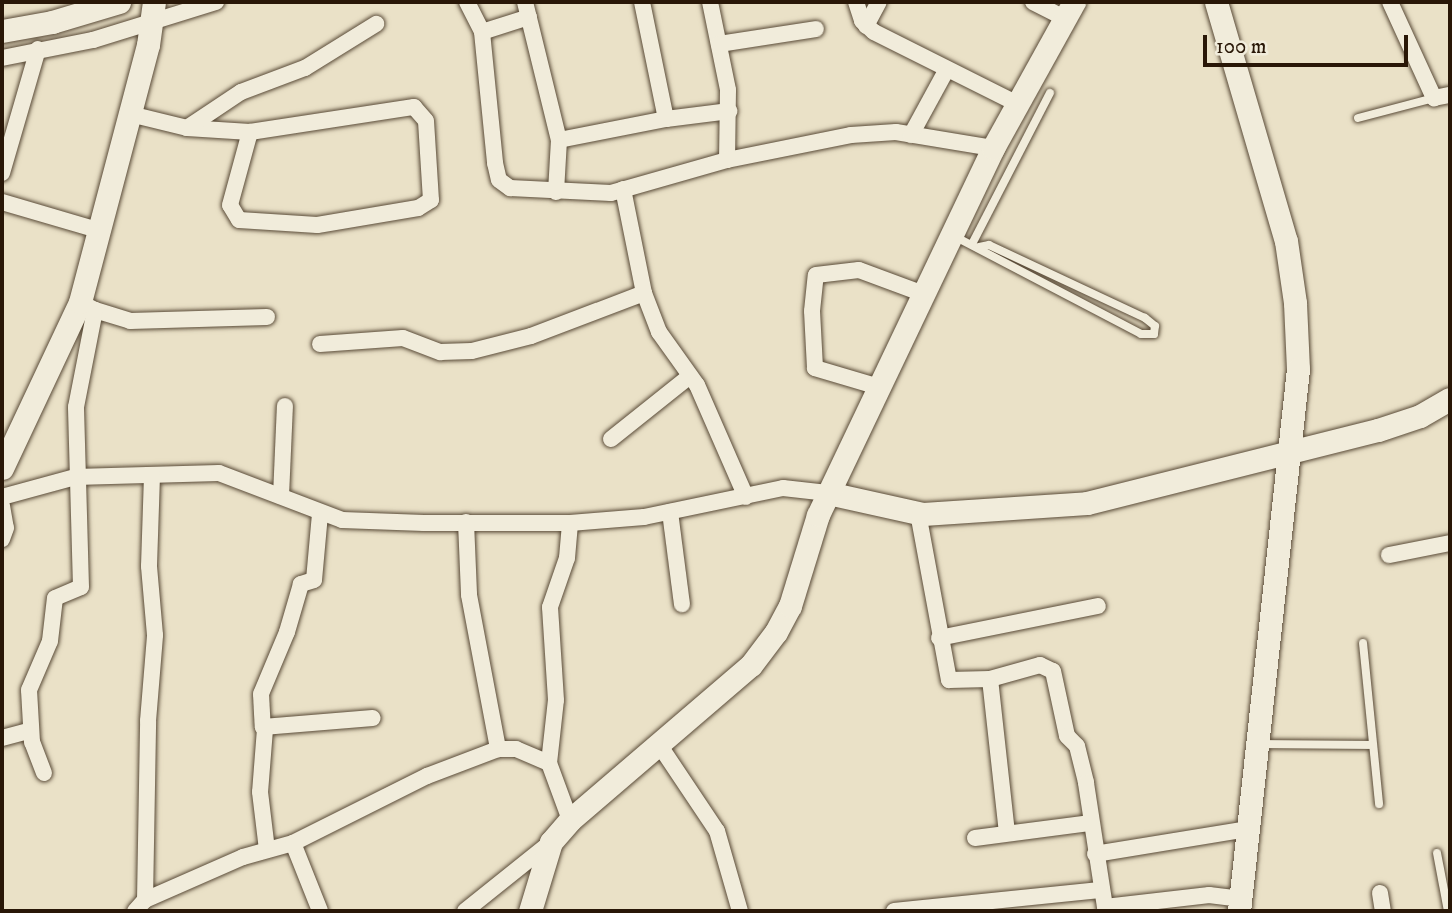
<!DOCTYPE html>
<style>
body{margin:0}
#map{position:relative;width:1452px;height:913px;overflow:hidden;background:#eae1c7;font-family:"IM FELL DW Pica",serif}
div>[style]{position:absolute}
.roads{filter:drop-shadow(0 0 2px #594a37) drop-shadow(0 0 2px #594a37)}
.lane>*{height:8px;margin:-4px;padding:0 4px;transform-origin:4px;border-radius:4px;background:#f1ecdb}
.street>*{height:16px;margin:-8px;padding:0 8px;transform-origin:8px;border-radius:8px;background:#f1ecdb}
.secondary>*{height:23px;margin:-11.5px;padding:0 11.5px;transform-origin:11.5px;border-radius:11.5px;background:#f1ecdb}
span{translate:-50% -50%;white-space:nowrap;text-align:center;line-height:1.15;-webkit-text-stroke:5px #f1ecdb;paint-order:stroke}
.frame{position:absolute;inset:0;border:4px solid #291707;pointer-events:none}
.scale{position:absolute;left:1203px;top:35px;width:205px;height:32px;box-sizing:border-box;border:4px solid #291707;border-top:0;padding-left:9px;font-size:21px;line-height:24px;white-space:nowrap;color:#291707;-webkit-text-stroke:5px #f1ecdb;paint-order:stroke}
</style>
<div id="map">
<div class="roads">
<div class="lane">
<div style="left:1358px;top:118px;width:79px;rotate:-14.7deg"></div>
<div style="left:952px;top:235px;width:213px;rotate:27.6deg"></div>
<div style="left:1141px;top:334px;width:13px"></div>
<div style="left:1154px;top:334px;width:8px;rotate:-83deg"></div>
<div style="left:1155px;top:326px;width:13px;rotate:-141deg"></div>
<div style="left:1145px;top:318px;width:172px;rotate:-154.9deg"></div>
<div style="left:989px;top:245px;width:10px;rotate:169deg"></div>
<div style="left:972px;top:244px;width:170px;rotate:-62.7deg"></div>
<div style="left:1363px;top:643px;width:162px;rotate:84.3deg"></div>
<div style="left:1259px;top:744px;width:113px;rotate:0.5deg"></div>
<div style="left:1437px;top:853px;width:59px;rotate:79.3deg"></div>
</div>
<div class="street">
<div style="left:467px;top:2px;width:34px;rotate:63deg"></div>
<div style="left:525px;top:2px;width:142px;rotate:76.2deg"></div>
<div style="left:559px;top:140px;width:52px;rotate:93.3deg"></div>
<div style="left:710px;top:2px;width:90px;rotate:78.4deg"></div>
<div style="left:728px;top:90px;width:70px;rotate:90.8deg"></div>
<div style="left:856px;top:2px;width:20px;rotate:72deg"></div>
<div style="left:862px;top:21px;width:16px;rotate:43deg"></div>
<div style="left:874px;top:32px;width:161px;rotate:26.6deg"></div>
<div style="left:1033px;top:2px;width:36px;rotate:27deg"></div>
<div style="left:1390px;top:2px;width:106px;rotate:65.4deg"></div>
<div style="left:1434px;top:98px;width:16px;rotate:-11deg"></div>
<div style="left:529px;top:17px;width:49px;rotate:162.3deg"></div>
<div style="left:482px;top:32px;width:132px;rotate:84.3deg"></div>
<div style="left:495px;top:163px;width:17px;rotate:77deg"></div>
<div style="left:499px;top:180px;width:14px;rotate:36deg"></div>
<div style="left:510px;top:188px;width:101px;rotate:2.8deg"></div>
<div style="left:611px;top:193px;width:121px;rotate:-15.9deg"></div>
<div style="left:727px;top:160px;width:126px;rotate:-11.4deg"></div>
<div style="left:851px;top:135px;width:45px;rotate:-3.8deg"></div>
<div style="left:896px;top:132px;width:98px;rotate:9.4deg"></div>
<div style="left:866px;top:26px;width:27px;rotate:-62deg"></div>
<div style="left:719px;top:44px;width:98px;rotate:-8.8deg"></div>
<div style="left:2px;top:58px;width:93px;rotate:-11.2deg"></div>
<div style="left:93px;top:40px;width:129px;rotate:-17.2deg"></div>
<div style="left:130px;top:114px;width:59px;rotate:13.8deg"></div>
<div style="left:187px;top:128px;width:63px;rotate:3.6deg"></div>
<div style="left:250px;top:132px;width:166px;rotate:-8.7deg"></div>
<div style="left:414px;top:107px;width:18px;rotate:49deg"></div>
<div style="left:426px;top:121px;width:79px;rotate:86.4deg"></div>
<div style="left:431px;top:200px;width:15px;rotate:148deg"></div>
<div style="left:418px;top:208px;width:102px;rotate:170.4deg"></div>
<div style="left:317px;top:225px;width:78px;rotate:-176.3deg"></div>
<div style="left:239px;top:220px;width:17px;rotate:-121deg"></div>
<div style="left:230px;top:205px;width:76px;rotate:-74.7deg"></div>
<div style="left:666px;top:119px;width:64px;rotate:-7.2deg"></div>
<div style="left:187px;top:128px;width:65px;rotate:-33.7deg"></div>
<div style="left:241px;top:92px;width:68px;rotate:-20.6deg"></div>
<div style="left:305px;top:68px;width:84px;rotate:-31.8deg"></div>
<div style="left:911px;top:135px;width:75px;rotate:-61.4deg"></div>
<div style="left:559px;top:140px;width:109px;rotate:-11.1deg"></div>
<div style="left:666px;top:119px;width:119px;rotate:-101.6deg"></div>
<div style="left:2px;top:173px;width:129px;rotate:-73.8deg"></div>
<div style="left:623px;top:189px;width:106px;rotate:78.6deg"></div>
<div style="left:644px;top:293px;width:42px;rotate:69deg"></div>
<div style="left:659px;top:332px;width:65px;rotate:54.4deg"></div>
<div style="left:697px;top:385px;width:122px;rotate:66.4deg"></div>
<div style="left:2px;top:202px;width:100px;rotate:16.3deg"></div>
<div style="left:95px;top:310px;width:37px;rotate:17deg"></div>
<div style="left:130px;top:321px;width:137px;rotate:-1.7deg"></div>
<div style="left:320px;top:344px;width:83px;rotate:-4.1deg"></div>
<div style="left:403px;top:338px;width:40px;rotate:21deg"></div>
<div style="left:440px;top:352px;width:32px;rotate:-2deg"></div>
<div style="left:472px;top:351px;width:61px;rotate:-14.3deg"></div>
<div style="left:531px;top:336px;width:121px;rotate:-20.8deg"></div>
<div style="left:879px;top:387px;width:67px;rotate:-163.5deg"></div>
<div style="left:815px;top:368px;width:57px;rotate:-93deg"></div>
<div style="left:812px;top:311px;width:36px;rotate:-84deg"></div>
<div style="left:816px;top:275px;width:43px;rotate:-6.6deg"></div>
<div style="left:859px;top:270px;width:69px;rotate:20.3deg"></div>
<div style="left:611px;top:439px;width:101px;rotate:-38.6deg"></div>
<div style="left:281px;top:496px;width:90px;rotate:-87.5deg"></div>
<div style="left:2px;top:497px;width:76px;rotate:-15.3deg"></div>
<div style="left:75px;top:477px;width:144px;rotate:-1.6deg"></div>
<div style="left:219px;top:473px;width:132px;rotate:20.9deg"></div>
<div style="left:342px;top:520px;width:82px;rotate:2.1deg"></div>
<div style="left:424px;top:523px;width:146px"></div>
<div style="left:570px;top:523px;width:74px;rotate:-4.6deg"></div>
<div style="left:644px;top:517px;width:142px;rotate:-11.8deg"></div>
<div style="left:783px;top:488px;width:45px;rotate:6.3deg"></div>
<div style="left:2px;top:506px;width:22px;rotate:80deg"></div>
<div style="left:6px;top:528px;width:12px;rotate:110deg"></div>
<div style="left:670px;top:512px;width:93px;rotate:82.6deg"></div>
<div style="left:918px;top:513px;width:170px;rotate:79.5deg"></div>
<div style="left:949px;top:680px;width:41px;rotate:-1.4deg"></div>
<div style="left:990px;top:679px;width:52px;rotate:-15.6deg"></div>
<div style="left:1040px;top:665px;width:14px;rotate:25deg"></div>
<div style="left:1053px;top:671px;width:66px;rotate:77.8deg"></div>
<div style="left:1067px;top:736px;width:14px;rotate:45deg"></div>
<div style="left:1077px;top:746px;width:38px;rotate:76deg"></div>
<div style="left:1086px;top:783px;width:125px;rotate:81.3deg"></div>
<div style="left:1105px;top:907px;width:105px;rotate:-6.6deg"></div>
<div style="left:1209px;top:895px;width:31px;rotate:7deg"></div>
<div style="left:320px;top:514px;width:66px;rotate:95.2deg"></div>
<div style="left:314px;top:580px;width:14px;rotate:163deg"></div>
<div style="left:301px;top:584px;width:50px;rotate:106.3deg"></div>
<div style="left:287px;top:632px;width:67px;rotate:112.8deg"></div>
<div style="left:261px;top:694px;width:33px;rotate:87deg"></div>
<div style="left:263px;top:727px;width:110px;rotate:-4.7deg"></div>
<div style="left:466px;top:522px;width:73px;rotate:87.6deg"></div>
<div style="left:469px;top:595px;width:157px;rotate:79.3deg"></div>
<div style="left:1389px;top:555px;width:62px;rotate:-11.1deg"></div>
<div style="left:939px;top:638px;width:162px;rotate:-11.4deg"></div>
<div style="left:990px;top:679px;width:155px;rotate:83.7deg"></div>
<div style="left:265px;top:729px;width:63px;rotate:94.5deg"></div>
<div style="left:260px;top:792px;width:58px;rotate:83.1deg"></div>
<div style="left:2px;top:738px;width:30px;rotate:-15deg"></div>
<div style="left:658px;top:743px;width:106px;rotate:56.2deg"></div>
<div style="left:717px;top:831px;width:83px;rotate:74deg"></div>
<div style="left:44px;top:773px;width:33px;rotate:-111deg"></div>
<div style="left:32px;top:742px;width:52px;rotate:-93.3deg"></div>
<div style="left:29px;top:690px;width:53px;rotate:-66.8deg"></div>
<div style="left:50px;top:641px;width:43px;rotate:-83.4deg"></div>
<div style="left:55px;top:598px;width:28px;rotate:-23deg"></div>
<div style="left:81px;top:587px;width:180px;rotate:-91.6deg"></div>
<div style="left:76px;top:407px;width:99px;rotate:-78.9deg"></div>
<div style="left:95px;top:310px;width:17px;rotate:-152deg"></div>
<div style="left:570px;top:820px;width:61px;rotate:-110.2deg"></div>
<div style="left:549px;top:763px;width:63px;rotate:-83.7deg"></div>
<div style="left:556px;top:700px;width:93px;rotate:-93.7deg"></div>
<div style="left:550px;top:607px;width:52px;rotate:-70.9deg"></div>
<div style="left:567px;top:558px;width:35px;rotate:-85deg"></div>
<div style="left:975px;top:838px;width:117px;rotate:-7.4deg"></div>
<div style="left:293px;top:843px;width:73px;rotate:68.3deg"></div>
<div style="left:1095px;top:854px;width:154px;rotate:-9.3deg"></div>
<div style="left:1380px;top:893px;width:18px;rotate:81deg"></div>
<div style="left:145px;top:900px;width:179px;rotate:-89deg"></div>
<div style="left:148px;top:721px;width:86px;rotate:-85.3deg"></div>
<div style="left:155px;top:635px;width:69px;rotate:-95deg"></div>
<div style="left:149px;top:566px;width:91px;rotate:-88.1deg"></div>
<div style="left:135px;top:911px;width:15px;rotate:-48deg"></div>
<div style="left:145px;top:900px;width:107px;rotate:-23.7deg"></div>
<div style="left:243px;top:857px;width:52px;rotate:-15.6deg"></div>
<div style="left:293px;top:843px;width:150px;rotate:-26.6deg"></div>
<div style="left:427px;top:776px;width:76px;rotate:-20.8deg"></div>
<div style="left:498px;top:749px;width:18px"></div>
<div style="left:516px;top:749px;width:36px;rotate:23deg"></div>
<div style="left:465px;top:911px;width:110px;rotate:-38.7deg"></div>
<div style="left:894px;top:911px;width:207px;rotate:-5.8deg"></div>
</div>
<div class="secondary">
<div style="left:1216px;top:2px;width:249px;rotate:73.7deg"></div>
<div style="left:1286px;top:241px;width:63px;rotate:81.7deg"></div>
<div style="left:1295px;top:303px;width:66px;rotate:87.4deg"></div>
<div style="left:1298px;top:369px;width:545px;rotate:96.21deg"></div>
<div style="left:2px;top:31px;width:51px;rotate:-10.2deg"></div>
<div style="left:52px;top:22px;width:70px;rotate:-16.6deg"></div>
<div style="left:2px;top:468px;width:183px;rotate:-64.8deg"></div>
<div style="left:80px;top:302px;width:266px;rotate:-75.2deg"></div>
<div style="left:148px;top:45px;width:43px;rotate:-82.1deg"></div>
<div style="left:828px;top:493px;width:97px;rotate:12.5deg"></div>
<div style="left:923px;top:514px;width:164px;rotate:-3.8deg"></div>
<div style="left:1087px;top:503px;width:300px;rotate:-14.1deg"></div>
<div style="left:1378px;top:430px;width:44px;rotate:-18.4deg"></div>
<div style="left:1420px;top:416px;width:34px;rotate:-30deg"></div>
<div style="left:530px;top:911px;width:72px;rotate:-73.1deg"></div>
<div style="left:551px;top:842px;width:29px;rotate:-49deg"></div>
<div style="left:570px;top:820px;width:238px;rotate:-40.6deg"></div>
<div style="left:751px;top:665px;width:41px;rotate:-52.9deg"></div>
<div style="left:776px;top:632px;width:30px;rotate:-62deg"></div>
<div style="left:790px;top:606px;width:95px;rotate:-72.9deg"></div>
<div style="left:818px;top:515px;width:407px;rotate:-64.5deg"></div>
<div style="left:993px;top:148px;width:167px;rotate:-61deg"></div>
</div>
</div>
<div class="frame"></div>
<div class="scale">100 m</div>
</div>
